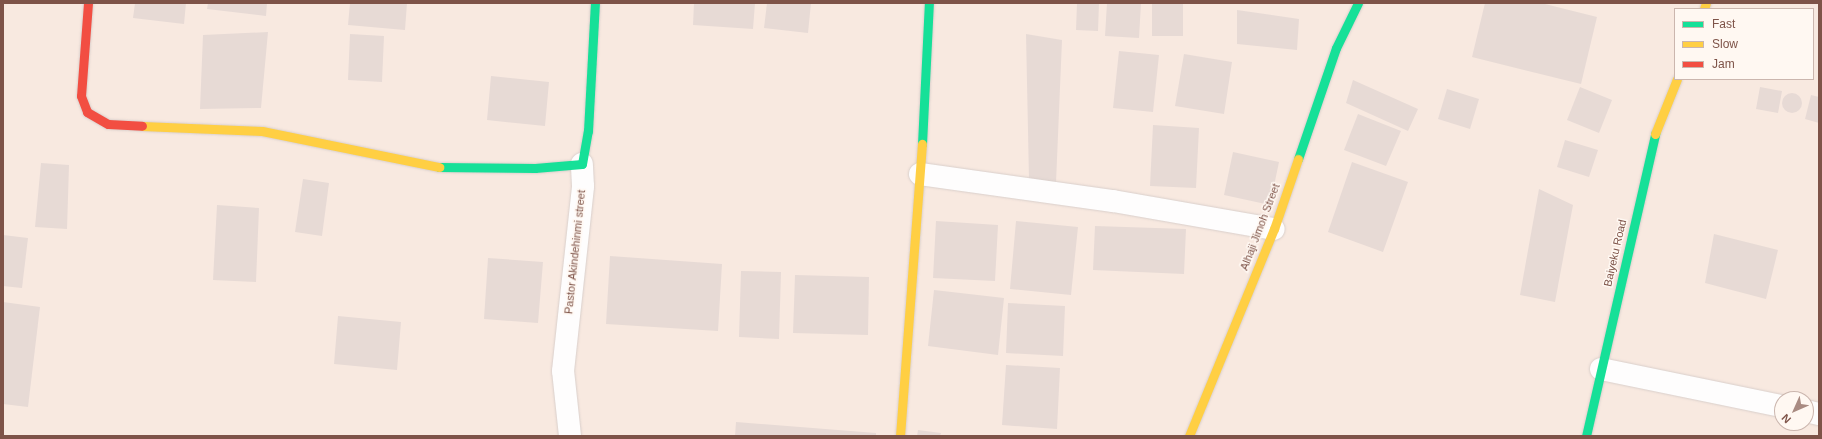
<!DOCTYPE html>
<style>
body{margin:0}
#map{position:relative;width:1822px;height:439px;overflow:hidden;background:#faf4ef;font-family:Helvetica,sans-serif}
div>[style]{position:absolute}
.residential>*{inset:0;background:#f8e9e0}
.building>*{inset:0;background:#e7dad5}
.round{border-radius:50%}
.roads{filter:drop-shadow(0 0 1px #d9cfcb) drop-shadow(0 0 1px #d9cfcb)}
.street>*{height:22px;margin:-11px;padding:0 11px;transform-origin:11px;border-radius:11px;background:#fefdfd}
.fast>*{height:9px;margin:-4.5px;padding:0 4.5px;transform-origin:4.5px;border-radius:4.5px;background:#16e098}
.slow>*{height:9px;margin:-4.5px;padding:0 4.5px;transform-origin:4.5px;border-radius:4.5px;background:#ffcf43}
.jam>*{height:9px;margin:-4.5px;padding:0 4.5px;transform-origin:4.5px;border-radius:4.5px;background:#f24e42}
span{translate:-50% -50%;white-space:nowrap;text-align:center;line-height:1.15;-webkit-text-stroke:3px #fff8f2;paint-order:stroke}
.street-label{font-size:11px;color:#7e5348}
.frame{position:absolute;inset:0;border:4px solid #7e5348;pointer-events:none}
.legend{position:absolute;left:1674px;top:8px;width:140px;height:72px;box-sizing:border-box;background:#fff8f2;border:1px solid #cbb6ae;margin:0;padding:5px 7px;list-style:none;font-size:12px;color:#7e5348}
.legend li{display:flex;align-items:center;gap:8px;height:20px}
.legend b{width:20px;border:1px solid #cbb6ae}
.north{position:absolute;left:1774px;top:391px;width:40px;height:40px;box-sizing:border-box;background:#fff8f2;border:1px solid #cbb6ae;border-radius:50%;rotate:225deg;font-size:11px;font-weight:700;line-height:16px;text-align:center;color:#7e5348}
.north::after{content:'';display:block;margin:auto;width:14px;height:18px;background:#a98b82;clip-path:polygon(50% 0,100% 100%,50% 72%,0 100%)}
</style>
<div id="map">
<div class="residential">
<div style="clip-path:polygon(evenodd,3px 3px,1819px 3px,1819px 436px,3px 436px,3px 3px,1675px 9px,1813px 9px,1813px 79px,1675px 79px,1675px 9px,3px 3px,1782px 399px,1806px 399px,1806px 423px,1782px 423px,1782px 399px)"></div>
</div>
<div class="building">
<div style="clip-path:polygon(135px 3px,186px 3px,184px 24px,133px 18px)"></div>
<div style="clip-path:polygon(208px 3px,267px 3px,266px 16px,207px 9px)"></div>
<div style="clip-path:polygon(350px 3px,407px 3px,405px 30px,348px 25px)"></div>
<div style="clip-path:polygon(694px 3px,755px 3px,753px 29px,693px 25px)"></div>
<div style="clip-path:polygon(767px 3px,811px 3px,808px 33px,764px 28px)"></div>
<div style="clip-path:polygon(1077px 3px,1099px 3px,1098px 31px,1076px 30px)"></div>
<div style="clip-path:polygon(1107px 3px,1141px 3px,1139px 38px,1105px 36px)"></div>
<div style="clip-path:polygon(1152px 3px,1183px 3px,1183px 36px,1152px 36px)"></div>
<div style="clip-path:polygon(1485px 3px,1541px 3px,1597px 17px,1581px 84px,1472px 57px)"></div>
<div style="clip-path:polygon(1237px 10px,1299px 19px,1297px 50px,1237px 44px)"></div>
<div style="clip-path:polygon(268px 32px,261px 108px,200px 109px,203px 35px)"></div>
<div style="clip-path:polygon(350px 34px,384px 36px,382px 82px,348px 80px)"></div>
<div style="clip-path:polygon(1026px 34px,1062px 40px,1056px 183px,1029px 180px)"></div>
<div style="clip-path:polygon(1119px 51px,1159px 55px,1153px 112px,1113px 108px)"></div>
<div style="clip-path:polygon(1184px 54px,1232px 62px,1224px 114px,1175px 106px)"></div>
<div style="clip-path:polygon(491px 76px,549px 82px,545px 126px,487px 120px)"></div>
<div style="clip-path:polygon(1353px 80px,1418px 109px,1408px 131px,1346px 103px)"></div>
<div style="clip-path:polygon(1580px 87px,1612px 100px,1599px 133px,1567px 120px)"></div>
<div style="clip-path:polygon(1760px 87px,1782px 91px,1778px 113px,1756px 109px)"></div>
<div style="clip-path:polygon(1447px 89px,1479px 99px,1470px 129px,1438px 119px)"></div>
<div class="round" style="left:1782px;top:93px;width:20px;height:20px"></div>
<div style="clip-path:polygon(1811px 95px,1819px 97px,1819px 123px,1805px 119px)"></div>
<div style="clip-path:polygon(1358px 114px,1401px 131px,1386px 166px,1344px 150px)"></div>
<div style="clip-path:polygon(1153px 125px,1199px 128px,1196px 188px,1150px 186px)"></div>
<div style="clip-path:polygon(1565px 140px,1598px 150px,1589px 177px,1557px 167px)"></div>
<div style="clip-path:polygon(1233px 152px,1279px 162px,1270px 205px,1224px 195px)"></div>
<div style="clip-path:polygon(1352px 162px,1408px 182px,1383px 252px,1328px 232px)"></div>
<div style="clip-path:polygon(41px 163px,69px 165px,67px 229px,35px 227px)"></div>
<div style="clip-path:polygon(303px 179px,329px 183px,322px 236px,295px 232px)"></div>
<div style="clip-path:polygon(1539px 189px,1573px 205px,1555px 302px,1520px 295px)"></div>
<div style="clip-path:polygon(217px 205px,259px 208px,256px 282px,213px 280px)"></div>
<div style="clip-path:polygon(936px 221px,998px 225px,995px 281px,933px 278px)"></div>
<div style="clip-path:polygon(1016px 221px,1078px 227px,1071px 295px,1010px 289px)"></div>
<div style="clip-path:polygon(1095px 226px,1186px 229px,1184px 274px,1093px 270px)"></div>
<div style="clip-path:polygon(1714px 234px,1778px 250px,1766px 299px,1705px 283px)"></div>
<div style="clip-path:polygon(3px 235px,28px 238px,22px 288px,3px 286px)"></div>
<div style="clip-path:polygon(610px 256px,722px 264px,718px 331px,606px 324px)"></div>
<div style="clip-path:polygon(488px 258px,543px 262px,538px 323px,484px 319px)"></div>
<div style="clip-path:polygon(741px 271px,781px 272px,779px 339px,739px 337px)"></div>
<div style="clip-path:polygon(795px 275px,869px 277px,868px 335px,793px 333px)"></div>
<div style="clip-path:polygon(934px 290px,1004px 298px,998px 355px,928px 346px)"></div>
<div style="clip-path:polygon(3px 302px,40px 307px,28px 407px,3px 404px)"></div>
<div style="clip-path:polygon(1008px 303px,1065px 306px,1063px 356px,1006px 353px)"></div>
<div style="clip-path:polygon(338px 316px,401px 322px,397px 370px,334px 364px)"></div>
<div style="clip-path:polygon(1006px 365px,1060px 368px,1057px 429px,1002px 425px)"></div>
<div style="clip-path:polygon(736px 422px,876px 433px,876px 436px,735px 436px)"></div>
<div style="clip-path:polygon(918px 430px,941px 433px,940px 436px,917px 436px)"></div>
</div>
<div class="roads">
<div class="street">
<div style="left:920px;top:174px;width:195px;rotate:8deg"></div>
<div style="left:1113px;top:201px;width:163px;rotate:9.9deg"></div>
<div style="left:1601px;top:369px;width:185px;rotate:11.6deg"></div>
<div style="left:1806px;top:411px;width:13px;rotate:13deg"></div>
<div style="left:570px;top:436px;width:65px;rotate:-96.1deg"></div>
<div style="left:563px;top:371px;width:186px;rotate:-83.8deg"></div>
<div style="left:583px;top:186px;width:22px;rotate:-93deg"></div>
</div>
<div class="fast">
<div style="left:922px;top:144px;width:141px;rotate:-87.2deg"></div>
<div style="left:1298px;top:159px;width:117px;rotate:-71.1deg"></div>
<div style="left:1336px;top:48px;width:50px;rotate:-63.9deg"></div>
<div style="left:439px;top:167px;width:96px;rotate:0.6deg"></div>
<div style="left:535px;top:168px;width:47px;rotate:-4.9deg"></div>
<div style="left:582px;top:164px;width:34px;rotate:-80deg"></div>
<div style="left:588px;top:131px;width:128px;rotate:-86.9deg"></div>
<div style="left:1586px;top:436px;width:310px;rotate:-77.1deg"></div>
</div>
<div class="slow">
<div style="left:1704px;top:9px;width:6px;rotate:-72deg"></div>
<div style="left:142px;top:126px;width:120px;rotate:2.4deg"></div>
<div style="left:262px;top:131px;width:181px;rotate:11.5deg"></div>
<div style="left:1655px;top:134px;width:59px;rotate:-68.2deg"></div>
<div style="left:900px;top:436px;width:293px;rotate:-85.7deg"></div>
<div style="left:1189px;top:436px;width:224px;rotate:-67.7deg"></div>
<div style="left:1274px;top:229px;width:74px;rotate:-71.1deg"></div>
</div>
<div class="jam">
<div style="left:88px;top:3px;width:93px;rotate:94.3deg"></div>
<div style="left:81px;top:96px;width:17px;rotate:69deg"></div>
<div style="left:87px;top:112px;width:24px;rotate:30deg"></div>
<div style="left:108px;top:124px;width:34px;rotate:3deg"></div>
</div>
</div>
<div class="street-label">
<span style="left:1260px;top:227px;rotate:-69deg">Alhaji Jimoh Street</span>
<span style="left:575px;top:252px;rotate:-84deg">Pastor Akindehinmi street</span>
<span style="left:1615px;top:253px;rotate:-77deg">Baiyeku Road</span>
</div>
<div class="frame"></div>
<ul class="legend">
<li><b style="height:5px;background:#16e098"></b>Fast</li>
<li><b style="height:5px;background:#ffcf43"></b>Slow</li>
<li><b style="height:5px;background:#f24e42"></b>Jam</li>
</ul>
<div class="north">N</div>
</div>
